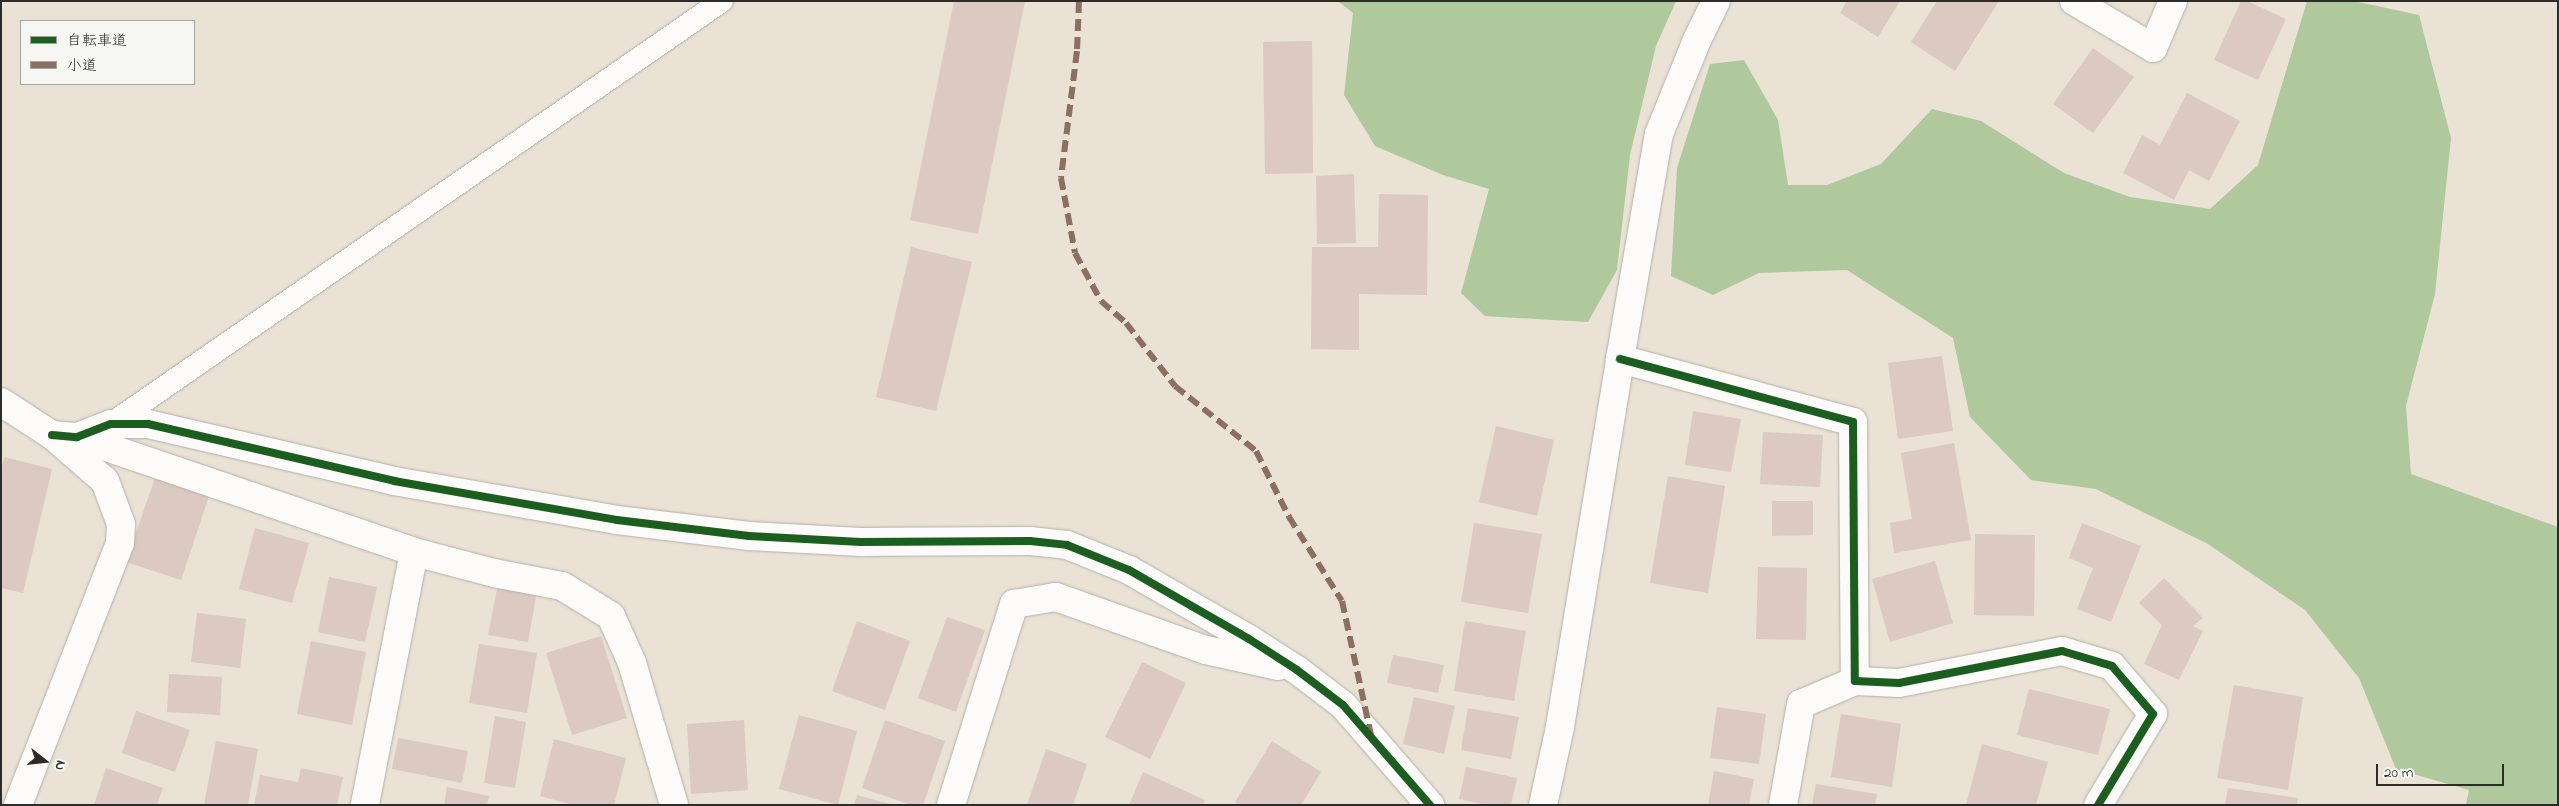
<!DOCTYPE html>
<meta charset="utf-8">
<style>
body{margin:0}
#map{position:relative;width:2559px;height:806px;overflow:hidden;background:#e9e2d5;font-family:"Indie Flower","Klee One",sans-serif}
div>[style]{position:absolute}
.forest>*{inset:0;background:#afc89c}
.building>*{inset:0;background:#dbc9c2}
.roads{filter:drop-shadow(0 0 1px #b4afa7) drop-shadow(0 0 1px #b4afa7)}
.lane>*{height:22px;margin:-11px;padding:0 11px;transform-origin:11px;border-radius:11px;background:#fcfbf9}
.street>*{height:28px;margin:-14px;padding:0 14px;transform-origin:14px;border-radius:14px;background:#fcfbf9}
.quiet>*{height:6px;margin-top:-3px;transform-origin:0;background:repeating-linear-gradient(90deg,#8d6e63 0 12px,transparent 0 18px)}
.cycleway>*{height:8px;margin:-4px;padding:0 4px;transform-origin:4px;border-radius:4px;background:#1b5e20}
span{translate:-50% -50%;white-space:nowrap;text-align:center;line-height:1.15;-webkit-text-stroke:4px #f6f6f2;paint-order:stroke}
.frame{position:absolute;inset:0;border:2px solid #2b2b2b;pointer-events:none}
.legend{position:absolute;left:20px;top:20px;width:175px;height:65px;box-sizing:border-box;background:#f6f6f2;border:1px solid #a5a5a2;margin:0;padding:6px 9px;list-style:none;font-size:15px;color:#2b2b2b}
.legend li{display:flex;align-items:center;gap:10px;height:25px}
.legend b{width:25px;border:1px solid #a5a5a2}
.north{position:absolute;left:20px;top:736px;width:50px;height:50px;-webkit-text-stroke:4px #f6f6f2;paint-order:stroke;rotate:106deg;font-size:14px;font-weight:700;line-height:20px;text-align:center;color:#2b2b2b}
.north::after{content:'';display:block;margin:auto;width:18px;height:22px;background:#2b2b2b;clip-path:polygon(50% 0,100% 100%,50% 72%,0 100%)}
.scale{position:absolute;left:2376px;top:764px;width:128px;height:22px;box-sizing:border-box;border:2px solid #2b2b2b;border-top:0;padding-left:6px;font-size:15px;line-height:18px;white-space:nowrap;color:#2b2b2b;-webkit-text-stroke:4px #f6f6f2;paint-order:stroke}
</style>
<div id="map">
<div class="forest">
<div style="clip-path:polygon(1338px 1px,1676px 1px,1656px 46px,1630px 155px,1617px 270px,1588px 322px,1485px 316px,1461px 293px,1489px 189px,1443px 175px,1375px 146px,1344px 95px,1353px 13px)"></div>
<div style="clip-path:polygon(2307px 1px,2353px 1px,2419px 15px,2451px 138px,2435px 294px,2406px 406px,2411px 474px,2558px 527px,2558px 805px,2466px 805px,2469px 790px,2396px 769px,2359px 678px,2305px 610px,2208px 544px,2096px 489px,2031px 480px,1970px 417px,1953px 338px,1847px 270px,1759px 273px,1713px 295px,1671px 276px,1677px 168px,1710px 64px,1744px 60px,1778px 120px,1788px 185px,1827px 185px,1881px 164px,1932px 109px,1981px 121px,2064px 173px,2130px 197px,2210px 209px,2258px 165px)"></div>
</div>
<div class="building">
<div style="clip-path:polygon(954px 1px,1025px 1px,978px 234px,910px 220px)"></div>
<div style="clip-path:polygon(1847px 1px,1900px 1px,1878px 37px,1840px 13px)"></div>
<div style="clip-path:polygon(1937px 1px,1999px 1px,1955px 71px,1911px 42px)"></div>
<div style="clip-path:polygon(2241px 1px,2247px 1px,2286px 19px,2258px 80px,2214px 60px)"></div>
<div style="clip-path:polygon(1312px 41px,1313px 173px,1265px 174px,1263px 42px)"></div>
<div style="clip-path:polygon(2093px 48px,2134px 77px,2093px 133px,2053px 104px)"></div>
<div style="clip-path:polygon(2187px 93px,2240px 121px,2209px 181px,2189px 170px,2174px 200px,2123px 173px,2142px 135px,2160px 145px)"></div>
<div style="clip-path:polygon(1354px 174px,1356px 243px,1317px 244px,1316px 176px)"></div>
<div style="clip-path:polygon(1379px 194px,1428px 195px,1427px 295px,1359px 294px,1359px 350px,1311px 349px,1312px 247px,1378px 247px)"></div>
<div style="clip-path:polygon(911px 247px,972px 262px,936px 411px,876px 397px)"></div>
<div style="clip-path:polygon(1942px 356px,1953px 431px,1898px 439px,1888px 363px)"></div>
<div style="clip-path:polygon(1693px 411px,1741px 419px,1731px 472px,1685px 465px)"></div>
<div style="clip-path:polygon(1496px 426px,1554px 440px,1537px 516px,1479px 502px)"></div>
<div style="clip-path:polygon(1763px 432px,1823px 435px,1820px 487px,1760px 484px)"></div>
<div style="clip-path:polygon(1954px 443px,1971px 540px,1894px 553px,1890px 523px,1912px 519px,1901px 453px)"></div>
<div style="clip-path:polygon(4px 457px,52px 469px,23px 593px,1px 588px,1px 470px)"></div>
<div style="clip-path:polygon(156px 475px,210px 493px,181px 580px,126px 562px)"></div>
<div style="clip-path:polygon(1668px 476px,1725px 486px,1708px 593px,1650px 583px)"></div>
<div style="clip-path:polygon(1772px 501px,1813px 501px,1813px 535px,1772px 536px)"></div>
<div style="clip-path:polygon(1474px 523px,1542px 534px,1528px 613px,1461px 602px)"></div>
<div style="clip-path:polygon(2082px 523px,2141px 546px,2111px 622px,2077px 609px,2093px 568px,2069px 558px)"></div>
<div style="clip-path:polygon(255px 528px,309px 543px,292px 603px,239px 589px)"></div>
<div style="clip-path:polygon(1975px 534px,2035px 535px,2034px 616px,1974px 615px)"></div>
<div style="clip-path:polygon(1935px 561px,1953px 623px,1890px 642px,1872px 579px)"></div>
<div style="clip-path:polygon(1758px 567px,1807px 568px,1806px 640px,1756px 639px)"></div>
<div style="clip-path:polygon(329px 577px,377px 587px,365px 642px,318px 632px)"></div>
<div style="clip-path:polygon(2164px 578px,2203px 618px,2193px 626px,2203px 631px,2179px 680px,2144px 664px,2162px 625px,2139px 603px)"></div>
<div style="clip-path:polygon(498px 584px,537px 591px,528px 642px,488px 635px)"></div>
<div style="clip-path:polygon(197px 613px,246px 619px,240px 668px,191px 662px)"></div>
<div style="clip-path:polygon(947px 617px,985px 630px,956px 712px,918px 698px)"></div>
<div style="clip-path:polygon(857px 621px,910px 641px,885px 710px,832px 691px)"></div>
<div style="clip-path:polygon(1465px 621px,1526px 631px,1514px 701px,1454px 691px)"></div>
<div style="clip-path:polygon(601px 636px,627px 718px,572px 735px,546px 653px)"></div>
<div style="clip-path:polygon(311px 641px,366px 652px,352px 725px,297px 714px)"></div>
<div style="clip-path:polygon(479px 644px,537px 653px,527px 713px,469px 703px)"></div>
<div style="clip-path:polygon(1393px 655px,1444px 665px,1438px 693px,1387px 683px)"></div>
<div style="clip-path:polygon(1142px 662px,1186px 683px,1150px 759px,1105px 737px)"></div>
<div style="clip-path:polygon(169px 674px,222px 677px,220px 715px,167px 712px)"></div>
<div style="clip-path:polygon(2234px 685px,2303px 697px,2288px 790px,2217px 778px)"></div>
<div style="clip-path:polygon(2029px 689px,2110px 709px,2098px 755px,2017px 735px)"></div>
<div style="clip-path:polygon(1414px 697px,1455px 706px,1444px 754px,1403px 744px)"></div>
<div style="clip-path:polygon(1717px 707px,1766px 714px,1759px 764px,1710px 758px)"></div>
<div style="clip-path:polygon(1468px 708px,1519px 717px,1511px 759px,1461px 750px)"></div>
<div style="clip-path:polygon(136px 711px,190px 730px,175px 772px,122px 753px)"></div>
<div style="clip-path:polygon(1841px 714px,1901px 724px,1892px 787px,1831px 777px)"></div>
<div style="clip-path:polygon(799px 715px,857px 731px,838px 805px,779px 789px)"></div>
<div style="clip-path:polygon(495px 716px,526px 722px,515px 788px,484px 783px)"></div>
<div style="clip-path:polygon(744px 720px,748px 790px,691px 794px,687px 724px)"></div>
<div style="clip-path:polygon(885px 720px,945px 741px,923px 805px,911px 805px,862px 788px)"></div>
<div style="clip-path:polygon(398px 738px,468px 751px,462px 783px,392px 769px)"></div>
<div style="clip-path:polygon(554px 739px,626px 758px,614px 805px,573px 805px,540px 796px)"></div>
<div style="clip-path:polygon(216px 741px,258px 749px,248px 805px,204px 805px)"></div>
<div style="clip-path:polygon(1272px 741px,1321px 772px,1301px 805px,1239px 805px,1235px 802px)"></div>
<div style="clip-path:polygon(1982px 744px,2048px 762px,2036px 805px,1966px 805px)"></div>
<div style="clip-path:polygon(1046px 749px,1087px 764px,1073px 805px,1027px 805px)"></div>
<div style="clip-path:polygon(1466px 767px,1517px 778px,1511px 805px,1487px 805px,1459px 799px)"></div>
<div style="clip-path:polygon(106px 768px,163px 788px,157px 805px,94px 805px)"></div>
<div style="clip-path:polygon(301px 768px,343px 777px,337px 805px,254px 805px,260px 775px,298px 782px)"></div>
<div style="clip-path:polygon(1714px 771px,1754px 779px,1749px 805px,1708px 805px)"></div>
<div style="clip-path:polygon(1143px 772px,1205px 800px,1203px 805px,1129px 805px)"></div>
<div style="clip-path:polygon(1816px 784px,1877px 794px,1875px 805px,1812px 805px)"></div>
<div style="clip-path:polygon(447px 787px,489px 796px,487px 805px,444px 805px)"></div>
<div style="clip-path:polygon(2228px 788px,2298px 798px,2297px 805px,2225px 805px)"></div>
<div style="clip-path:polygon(857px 795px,890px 804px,890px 805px,854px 805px)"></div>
</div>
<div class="roads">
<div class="lane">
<div style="left:111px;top:424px;width:743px;rotate:-34.7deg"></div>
</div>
<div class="street">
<div style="left:2074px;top:1px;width:92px;rotate:30.7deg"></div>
<div style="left:2153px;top:48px;width:51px;rotate:-66.9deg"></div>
<div style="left:1620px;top:359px;width:241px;rotate:15.1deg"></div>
<div style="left:1853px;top:422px;width:259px;rotate:89.6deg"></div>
<div style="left:1855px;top:681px;width:44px;rotate:2.6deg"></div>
<div style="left:1899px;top:683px;width:166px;rotate:-11.1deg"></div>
<div style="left:2062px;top:651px;width:52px;rotate:16.7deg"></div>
<div style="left:2112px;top:666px;width:63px;rotate:49.5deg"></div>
<div style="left:2153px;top:714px;width:106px;rotate:121.1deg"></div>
<div style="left:1px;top:402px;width:61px;rotate:32.9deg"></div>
<div style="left:52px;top:435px;width:70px;rotate:41deg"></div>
<div style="left:105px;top:481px;width:46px;rotate:69.6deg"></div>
<div style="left:121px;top:524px;width:19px;rotate:93deg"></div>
<div style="left:120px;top:543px;width:281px;rotate:111.3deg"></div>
<div style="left:52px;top:435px;width:25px;rotate:5deg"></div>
<div style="left:77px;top:437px;width:36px;rotate:-21deg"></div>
<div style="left:111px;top:424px;width:37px"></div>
<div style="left:148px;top:424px;width:253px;rotate:13deg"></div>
<div style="left:394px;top:481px;width:226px;rotate:9.9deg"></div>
<div style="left:617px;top:520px;width:133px;rotate:6.9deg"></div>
<div style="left:749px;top:536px;width:112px;rotate:3.1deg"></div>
<div style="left:861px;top:542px;width:169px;rotate:-0.3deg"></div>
<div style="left:1030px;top:541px;width:37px;rotate:6deg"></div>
<div style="left:1067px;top:545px;width:67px;rotate:22deg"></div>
<div style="left:1129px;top:570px;width:138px;rotate:29.9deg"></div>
<div style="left:1249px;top:639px;width:57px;rotate:32.9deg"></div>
<div style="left:1297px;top:670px;width:58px;rotate:37.3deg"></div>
<div style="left:1343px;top:705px;width:133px;rotate:49deg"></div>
<div style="left:77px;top:437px;width:356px;rotate:18.8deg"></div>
<div style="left:414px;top:552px;width:258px;rotate:101deg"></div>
<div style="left:414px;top:552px;width:83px;rotate:14.7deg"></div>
<div style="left:494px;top:573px;width:69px;rotate:10.8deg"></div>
<div style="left:562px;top:586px;width:57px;rotate:31.5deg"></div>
<div style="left:611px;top:616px;width:51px;rotate:65.9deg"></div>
<div style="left:632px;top:663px;width:148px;rotate:73.5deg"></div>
<div style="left:951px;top:805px;width:211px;rotate:-72.6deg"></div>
<div style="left:1014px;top:604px;width:43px;rotate:-9.5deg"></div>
<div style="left:1056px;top:597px;width:159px;rotate:19.5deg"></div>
<div style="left:1206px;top:650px;width:74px;rotate:12.5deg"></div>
<div style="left:1543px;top:805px;width:80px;rotate:-77.7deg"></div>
<div style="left:1560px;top:727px;width:373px;rotate:-80.7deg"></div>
<div style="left:1620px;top:359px;width:228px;rotate:-80.2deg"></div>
<div style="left:1659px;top:134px;width:101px;rotate:-68deg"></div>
<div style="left:1697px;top:40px;width:43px;rotate:-64deg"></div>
<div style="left:1783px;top:805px;width:103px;rotate:-79.9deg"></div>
<div style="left:1801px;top:704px;width:59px;rotate:-23.1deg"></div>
</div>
</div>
<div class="quiet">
<div style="left:1079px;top:1px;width:50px;rotate:92.3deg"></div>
<div style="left:1077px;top:51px;width:128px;rotate:97.2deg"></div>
<div style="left:1061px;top:178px;width:76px;rotate:79.4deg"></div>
<div style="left:1075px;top:253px;width:55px;rotate:61.6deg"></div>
<div style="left:1101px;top:301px;width:33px;rotate:41deg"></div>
<div style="left:1126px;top:323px;width:80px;rotate:52.1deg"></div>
<div style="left:1175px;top:386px;width:104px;rotate:38.7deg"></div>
<div style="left:1256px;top:451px;width:74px;rotate:63.4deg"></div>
<div style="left:1289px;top:517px;width:99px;rotate:57.8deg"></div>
<div style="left:1342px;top:601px;width:137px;rotate:77.8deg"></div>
</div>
<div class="cycleway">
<div style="left:1620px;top:359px;width:241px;rotate:15.1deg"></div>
<div style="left:1853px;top:422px;width:259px;rotate:89.6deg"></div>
<div style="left:1855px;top:681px;width:44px;rotate:2.6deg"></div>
<div style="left:1899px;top:683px;width:166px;rotate:-11.1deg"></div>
<div style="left:2062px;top:651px;width:52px;rotate:16.7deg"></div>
<div style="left:2112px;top:666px;width:63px;rotate:49.5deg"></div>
<div style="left:2153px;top:714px;width:106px;rotate:121.1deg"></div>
<div style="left:52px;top:435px;width:25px;rotate:5deg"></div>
<div style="left:77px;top:437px;width:36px;rotate:-21deg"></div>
<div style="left:111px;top:424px;width:37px"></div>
<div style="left:148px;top:424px;width:253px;rotate:13deg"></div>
<div style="left:394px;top:481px;width:226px;rotate:9.9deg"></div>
<div style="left:617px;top:520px;width:133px;rotate:6.9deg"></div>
<div style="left:749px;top:536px;width:112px;rotate:3.1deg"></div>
<div style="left:861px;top:542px;width:169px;rotate:-0.3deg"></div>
<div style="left:1030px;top:541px;width:37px;rotate:6deg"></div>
<div style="left:1067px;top:545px;width:67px;rotate:22deg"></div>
<div style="left:1129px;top:570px;width:138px;rotate:29.9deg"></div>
<div style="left:1249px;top:639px;width:57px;rotate:32.9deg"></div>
<div style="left:1297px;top:670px;width:58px;rotate:37.3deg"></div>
<div style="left:1343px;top:705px;width:133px;rotate:49deg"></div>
</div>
<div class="frame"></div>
<ul class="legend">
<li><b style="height:6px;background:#1b5e20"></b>自転車道</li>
<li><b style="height:6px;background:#8d6e63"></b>小道</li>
</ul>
<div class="north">N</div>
<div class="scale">20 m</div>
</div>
